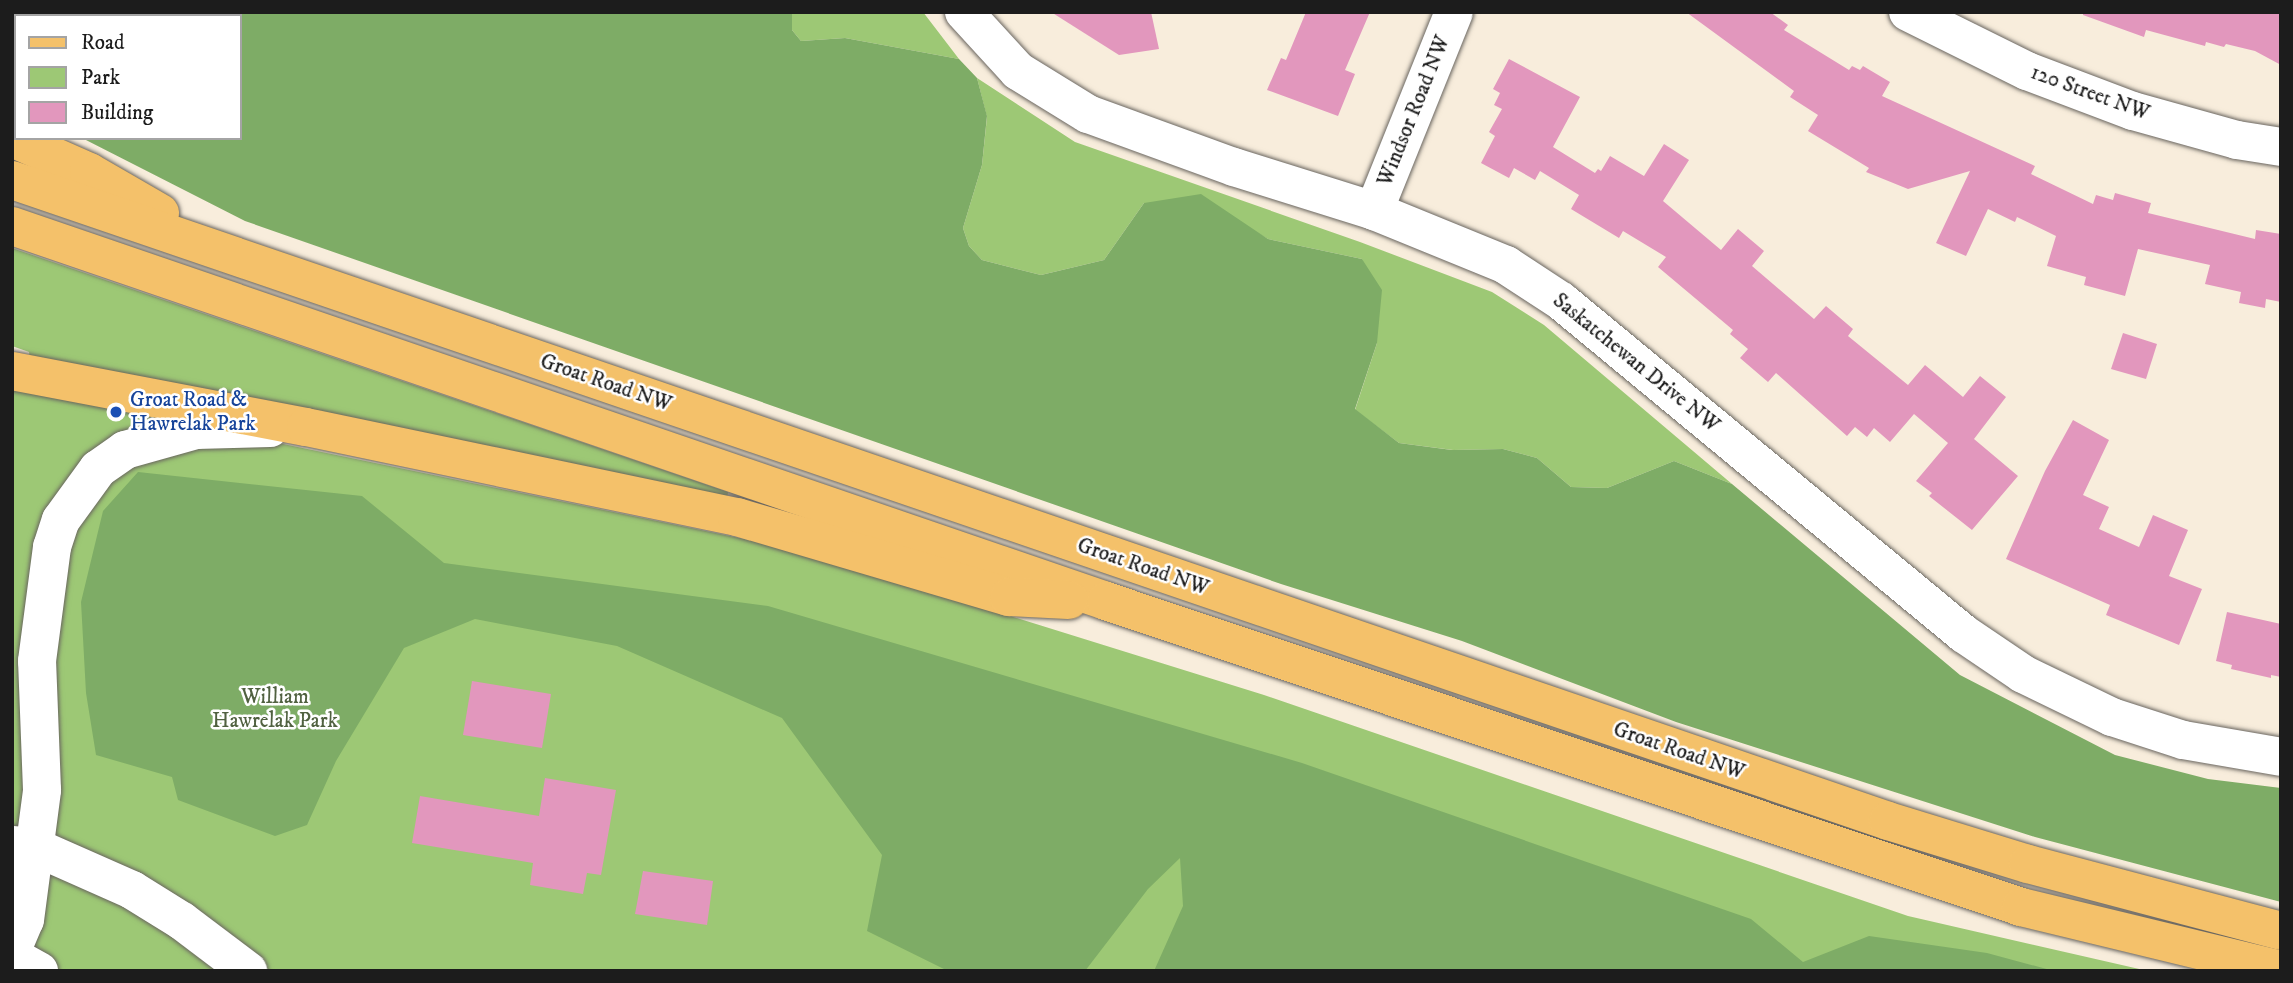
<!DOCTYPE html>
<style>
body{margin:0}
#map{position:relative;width:2293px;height:983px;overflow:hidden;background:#f8eddc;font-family:"IM FELL DW Pica",serif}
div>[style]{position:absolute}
.green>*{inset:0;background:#9dc875}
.forest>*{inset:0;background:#7eac66}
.building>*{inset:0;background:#e297bd}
.roads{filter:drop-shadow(0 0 2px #69655f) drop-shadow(0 0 2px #69655f)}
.minor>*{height:38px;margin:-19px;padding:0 19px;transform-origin:19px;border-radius:19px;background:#fff}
.major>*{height:38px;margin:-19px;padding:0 19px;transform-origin:19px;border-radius:19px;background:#f4c16a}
.dots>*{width:19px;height:19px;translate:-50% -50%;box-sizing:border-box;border:4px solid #fff;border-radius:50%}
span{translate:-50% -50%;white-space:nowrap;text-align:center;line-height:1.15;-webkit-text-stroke:5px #fff;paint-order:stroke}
.street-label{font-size:21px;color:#1c1c1c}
.transit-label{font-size:21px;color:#164399}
.left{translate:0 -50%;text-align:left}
.park-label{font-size:21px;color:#506140}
.frame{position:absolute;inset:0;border:14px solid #1c1c1c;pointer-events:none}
.legend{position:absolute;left:14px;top:14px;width:228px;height:126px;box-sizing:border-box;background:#fff;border:2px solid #a4a4a4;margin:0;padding:9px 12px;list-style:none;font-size:21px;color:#1c1c1c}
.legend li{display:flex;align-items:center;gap:14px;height:35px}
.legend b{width:35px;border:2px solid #a4a4a4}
</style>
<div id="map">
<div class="green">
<div style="clip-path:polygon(792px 12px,923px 12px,959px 59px,845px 38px,801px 41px,792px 30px)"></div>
<div style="clip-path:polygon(977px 78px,1075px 142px,1360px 242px,1492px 292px,1544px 325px,1732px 484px,1674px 461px,1607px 488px,1571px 487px,1537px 458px,1503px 449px,1453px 450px,1399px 443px,1355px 410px,1377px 343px,1362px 259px,1268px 239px,1242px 224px,1144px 203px,1104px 260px,1041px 275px,982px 260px,969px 246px,963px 228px,982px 165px,987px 117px)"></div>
<div style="clip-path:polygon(12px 248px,728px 492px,727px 503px,30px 361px,29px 352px,12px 346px)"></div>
<div style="clip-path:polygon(12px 390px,122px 402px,167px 420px,798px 550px,1264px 695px,1908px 916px,2148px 971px,12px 971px)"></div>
</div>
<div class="forest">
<div style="clip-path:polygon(12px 12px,792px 12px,792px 30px,801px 41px,845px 38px,959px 59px,977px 78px,987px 116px,982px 165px,963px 228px,969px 246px,982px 260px,1041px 275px,1104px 260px,1144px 203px,1201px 194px,1268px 239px,1362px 259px,1382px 290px,1377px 343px,1355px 409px,1399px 443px,1452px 450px,1503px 449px,1537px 458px,1571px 487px,1607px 488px,1674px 461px,1732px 484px,1960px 675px,2115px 755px,2208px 779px,2281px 788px,2281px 902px,2035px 837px,1676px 722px,1462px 641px,1281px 584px,245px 221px,82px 138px,240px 138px,240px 16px,16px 16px,16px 108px,12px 107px)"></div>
<div style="clip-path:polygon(138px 472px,362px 496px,444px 563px,768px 606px,1302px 763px,1751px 919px,1803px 962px,1869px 936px,1987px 953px,2054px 971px,1154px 971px,1183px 906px,1180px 858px,1148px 889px,1085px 971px,948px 971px,867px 931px,882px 855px,782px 718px,617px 646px,475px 619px,404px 648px,336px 761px,307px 825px,275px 836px,178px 800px,172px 777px,96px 755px,86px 693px,81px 602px,103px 511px)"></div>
</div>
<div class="building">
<div style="clip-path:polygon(1051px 12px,1151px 12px,1159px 49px,1119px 55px)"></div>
<div style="clip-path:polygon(1306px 12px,1370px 12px,1345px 70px,1355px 74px,1338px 116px,1267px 90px,1281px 58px,1286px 60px)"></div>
<div style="clip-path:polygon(1686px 12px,1770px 12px,1788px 25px,1784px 30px,1849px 70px,1852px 66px,1860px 70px,1863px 66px,1890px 82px,1882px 96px,2035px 166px,2031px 174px,2093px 204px,2096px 195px,2113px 200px,2115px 193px,2151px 203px,2148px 213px,2255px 239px,2256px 230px,2281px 234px,2281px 302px,2266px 299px,2265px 308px,2239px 303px,2241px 292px,2205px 284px,2210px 265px,2138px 249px,2125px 296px,2084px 285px,2086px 277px,2047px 266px,2056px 236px,2017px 217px,2015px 222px,1988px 209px,1966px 256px,1936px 243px,1970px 171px,1908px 189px,1866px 172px,1869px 168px,1808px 131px,1818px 115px,1790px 97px,1794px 91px)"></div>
<div style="clip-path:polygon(2083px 12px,2281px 12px,2281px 65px,2255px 51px,2226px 44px,2224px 47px,2206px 42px,2205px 46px,2146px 30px,2144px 37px,2083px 15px)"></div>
<div style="clip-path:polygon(1509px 59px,1580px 97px,1553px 147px,1595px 173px,1598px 169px,1601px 171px,1610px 156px,1644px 176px,1664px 144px,1689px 160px,1663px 201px,1721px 250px,1738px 229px,1764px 251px,1752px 266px,1814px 319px,1826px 306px,1853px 329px,1848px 336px,1908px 385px,1925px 365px,1963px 397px,1980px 376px,2006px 397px,1974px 439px,2018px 476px,1972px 530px,1929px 496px,1932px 493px,1916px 481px,1948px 443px,1914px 414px,1890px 442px,1874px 428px,1867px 437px,1855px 427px,1847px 436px,1776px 373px,1768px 382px,1740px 358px,1748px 349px,1730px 334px,1733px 330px,1658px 267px,1666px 257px,1623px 231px,1619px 238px,1571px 209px,1579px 195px,1540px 171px,1535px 180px,1514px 168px,1509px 178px,1481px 163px,1495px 136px,1489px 132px,1502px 109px,1494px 105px,1500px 93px,1493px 89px)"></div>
<div style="clip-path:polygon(2123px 333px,2157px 344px,2146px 379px,2111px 369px)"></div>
<div style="clip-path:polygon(2073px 420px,2109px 440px,2083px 495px,2109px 507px,2099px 529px,2139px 547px,2153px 515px,2188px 530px,2169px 576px,2202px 589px,2179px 645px,2106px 615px,2110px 605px,2006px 559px,2045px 471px)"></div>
<div style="clip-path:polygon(2227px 612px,2281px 624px,2281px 677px,2271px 675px,2271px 678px,2231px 669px,2232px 665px,2216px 661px)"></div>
<div style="clip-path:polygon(472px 681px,551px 694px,542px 748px,463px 735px)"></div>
<div style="clip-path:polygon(545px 778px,616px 790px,601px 875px,587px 873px,583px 894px,530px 885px,533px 863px,412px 843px,420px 796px,539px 816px)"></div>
<div style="clip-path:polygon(643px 871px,713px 881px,707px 925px,635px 914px)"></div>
</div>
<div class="roads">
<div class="minor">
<div style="left:964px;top:12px;width:80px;rotate:47.5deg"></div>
<div style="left:1018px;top:71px;width:82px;rotate:31.6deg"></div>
<div style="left:1088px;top:114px;width:155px;rotate:20deg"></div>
<div style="left:1234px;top:167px;width:147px;rotate:17.4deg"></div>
<div style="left:1374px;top:211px;width:143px;rotate:22.2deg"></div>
<div style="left:1506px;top:265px;width:66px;rotate:33.2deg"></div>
<div style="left:1561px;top:301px;width:523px;rotate:39.57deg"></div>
<div style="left:1964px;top:634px;width:71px;rotate:34.1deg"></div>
<div style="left:2023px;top:674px;width:99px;rotate:25.8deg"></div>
<div style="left:2112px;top:717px;width:75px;rotate:17.9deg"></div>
<div style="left:2183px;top:740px;width:99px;rotate:9.8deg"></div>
<div style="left:1908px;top:12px;width:133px;rotate:26.4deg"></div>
<div style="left:2027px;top:71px;width:113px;rotate:20.7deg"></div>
<div style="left:2133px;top:111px;width:108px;rotate:15.6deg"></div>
<div style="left:2237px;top:140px;width:45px;rotate:9deg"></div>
<div style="left:1374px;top:211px;width:214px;rotate:-68.1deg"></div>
<div style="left:12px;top:845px;width:23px;rotate:5deg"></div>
<div style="left:35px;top:847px;width:106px;rotate:23.9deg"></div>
<div style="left:132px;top:890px;width:59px;rotate:31.8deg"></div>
<div style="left:182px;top:921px;width:83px;rotate:37.1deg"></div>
<div style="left:12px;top:950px;width:33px;rotate:-67deg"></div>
<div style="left:25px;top:920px;width:131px;rotate:-82.5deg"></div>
<div style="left:42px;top:790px;width:129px;rotate:-92.2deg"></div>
<div style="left:37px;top:661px;width:115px;rotate:-82.5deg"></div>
<div style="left:52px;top:547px;width:28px;rotate:-72deg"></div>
<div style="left:61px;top:520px;width:63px;rotate:-54deg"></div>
<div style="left:98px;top:469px;width:33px;rotate:-35deg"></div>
<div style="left:125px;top:450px;width:74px;rotate:-15.7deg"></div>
<div style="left:196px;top:430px;width:74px;rotate:-1.5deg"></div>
<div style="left:12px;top:956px;width:31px;rotate:29deg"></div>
</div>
<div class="major">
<div style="left:12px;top:138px;width:84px;rotate:23.8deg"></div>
<div style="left:89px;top:172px;width:82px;rotate:30deg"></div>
<div style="left:12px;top:180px;width:1982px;rotate:18.86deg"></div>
<div style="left:1888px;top:821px;width:146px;rotate:17.1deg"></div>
<div style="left:2028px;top:864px;width:262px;rotate:14.8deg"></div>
<div style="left:12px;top:226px;width:1156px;rotate:18.92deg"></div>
<div style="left:1106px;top:601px;width:965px;rotate:18.49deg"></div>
<div style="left:2021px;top:907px;width:268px;rotate:13.6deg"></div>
<div style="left:12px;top:371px;width:299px;rotate:10.8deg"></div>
<div style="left:306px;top:427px;width:440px;rotate:11.8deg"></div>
<div style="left:737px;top:517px;width:284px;rotate:16.4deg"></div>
<div style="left:1009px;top:597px;width:60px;rotate:2.9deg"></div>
</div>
</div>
<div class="dots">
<div style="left:116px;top:412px;background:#1a4fb4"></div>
</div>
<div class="street-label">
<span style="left:2090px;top:93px;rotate:20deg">120 Street NW</span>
<span style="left:1414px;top:111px;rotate:-68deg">Windsor Road NW</span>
<span style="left:1636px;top:363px;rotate:39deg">Saskatchewan Drive NW</span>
<span style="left:606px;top:383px;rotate:19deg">Groat Road NW</span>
<span style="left:1143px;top:567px;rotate:19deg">Groat Road NW</span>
<span style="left:1679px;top:751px;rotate:19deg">Groat Road NW</span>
</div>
<div class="transit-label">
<span class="left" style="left:130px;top:412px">Groat Road &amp;<br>Hawrelak Park</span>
</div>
<div class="park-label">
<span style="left:275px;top:709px">William<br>Hawrelak Park</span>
</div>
<div class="frame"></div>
<ul class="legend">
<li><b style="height:9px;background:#f4c16a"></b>Road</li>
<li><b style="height:19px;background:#9dc875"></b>Park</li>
<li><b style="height:19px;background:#e297bd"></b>Building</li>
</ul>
</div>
